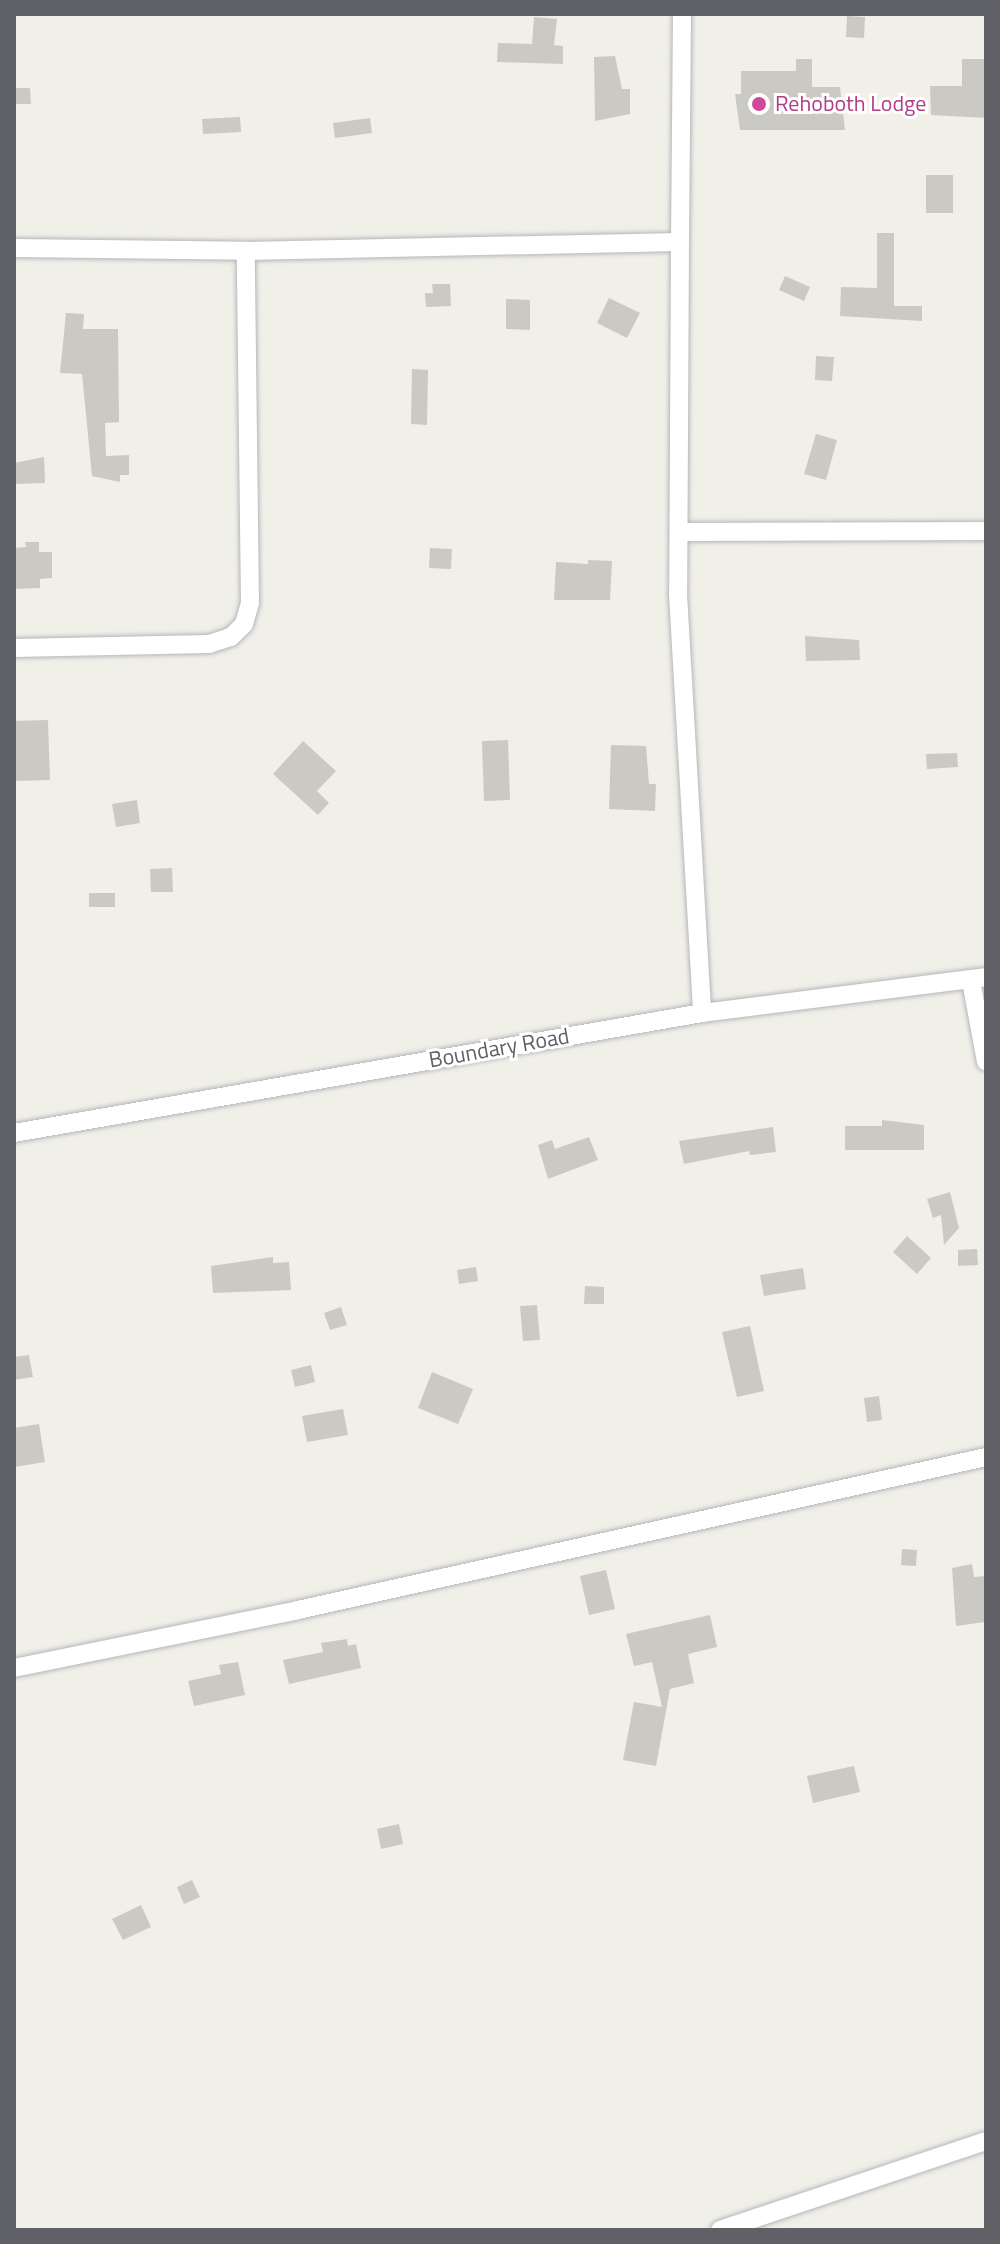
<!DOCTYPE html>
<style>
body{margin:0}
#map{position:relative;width:1000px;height:2244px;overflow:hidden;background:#f0efe8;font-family:"Titillium Web",sans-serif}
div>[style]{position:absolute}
.building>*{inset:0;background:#cbc9c4}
.roads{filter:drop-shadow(0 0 2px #b5b6bb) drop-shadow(0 0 2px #b5b6bb)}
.minor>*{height:18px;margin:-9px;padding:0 9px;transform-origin:9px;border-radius:9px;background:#fff}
.dots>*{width:22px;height:22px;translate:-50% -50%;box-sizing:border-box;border:4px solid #fff;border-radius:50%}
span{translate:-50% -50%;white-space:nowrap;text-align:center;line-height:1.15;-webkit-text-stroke:6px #fff;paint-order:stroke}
.hotel-label{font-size:22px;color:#b23c85}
.left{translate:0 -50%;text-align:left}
.street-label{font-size:22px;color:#5f6166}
.frame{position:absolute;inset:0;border:16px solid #5f6166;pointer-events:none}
</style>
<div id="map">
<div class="building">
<div style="clip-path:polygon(847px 16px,865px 17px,864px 38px,846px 37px)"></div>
<div style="clip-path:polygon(534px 17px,557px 19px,554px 45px,563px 46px,563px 64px,497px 62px,498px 43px,532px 44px)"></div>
<div style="clip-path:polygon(615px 56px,622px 89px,630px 89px,630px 114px,595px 121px,594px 57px)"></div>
<div style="clip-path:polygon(796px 59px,812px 59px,812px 87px,840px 87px,845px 130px,740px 130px,735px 94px,741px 94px,741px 71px,796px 71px)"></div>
<div style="clip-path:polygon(962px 59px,984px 59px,986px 118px,931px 115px,930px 86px,962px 86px)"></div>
<div style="clip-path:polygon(14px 88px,30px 88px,31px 104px,14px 104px)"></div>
<div style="clip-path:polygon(240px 117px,241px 132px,203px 134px,202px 119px)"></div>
<div style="clip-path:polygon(370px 118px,372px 133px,335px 138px,333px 123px)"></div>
<div style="clip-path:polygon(926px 175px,953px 175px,953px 213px,926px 213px)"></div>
<div style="clip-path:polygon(877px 233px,894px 233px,894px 306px,922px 306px,922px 321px,840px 316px,841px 287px,877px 288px)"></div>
<div style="clip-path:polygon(785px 276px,810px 287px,804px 301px,779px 290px)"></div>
<div style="clip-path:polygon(432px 284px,450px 284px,451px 306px,426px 307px,425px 293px,433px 293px)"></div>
<div style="clip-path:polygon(609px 298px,640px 313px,627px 338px,597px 323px)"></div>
<div style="clip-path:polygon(506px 299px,530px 300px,530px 330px,506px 329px)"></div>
<div style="clip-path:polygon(66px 313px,84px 314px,83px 329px,118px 329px,119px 422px,105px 423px,106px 456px,129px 455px,129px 475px,120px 475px,120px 482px,92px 476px,82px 374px,60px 373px)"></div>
<div style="clip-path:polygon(816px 356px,834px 357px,832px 381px,815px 380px)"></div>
<div style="clip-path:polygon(412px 369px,428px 370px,427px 425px,411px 424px)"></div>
<div style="clip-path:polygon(816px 434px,837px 440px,826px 480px,804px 474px)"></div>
<div style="clip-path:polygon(44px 457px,45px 483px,14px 484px,14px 463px)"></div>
<div style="clip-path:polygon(25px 542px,39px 542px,39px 552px,52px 552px,52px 578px,40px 579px,40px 588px,14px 589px,14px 548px,26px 547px)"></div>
<div style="clip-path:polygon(430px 548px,452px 549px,451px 569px,429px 568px)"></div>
<div style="clip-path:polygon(588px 560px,612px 561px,610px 600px,554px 600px,556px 562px,588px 564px)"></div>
<div style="clip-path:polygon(805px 636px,859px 640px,860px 660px,806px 661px)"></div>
<div style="clip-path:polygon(48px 720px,50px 780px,14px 781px,14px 721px)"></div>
<div style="clip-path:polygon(508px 740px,510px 800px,484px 801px,482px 741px)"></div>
<div style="clip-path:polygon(303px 741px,336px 771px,317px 791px,329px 803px,318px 815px,273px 774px)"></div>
<div style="clip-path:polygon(611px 745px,646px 746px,649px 784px,656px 784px,655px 811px,609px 809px)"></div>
<div style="clip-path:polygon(957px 753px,958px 767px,927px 769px,926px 754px)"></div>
<div style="clip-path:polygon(137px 800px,140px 823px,116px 827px,112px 804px)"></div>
<div style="clip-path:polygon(172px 868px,173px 892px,151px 892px,150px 869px)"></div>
<div style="clip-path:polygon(89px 893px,115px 893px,115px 907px,89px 907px)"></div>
<div style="clip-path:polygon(882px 1120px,924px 1125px,924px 1150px,845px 1150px,845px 1126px,882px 1126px)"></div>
<div style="clip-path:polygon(773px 1127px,776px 1152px,750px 1155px,749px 1151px,684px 1164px,679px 1141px)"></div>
<div style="clip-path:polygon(589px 1137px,598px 1160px,548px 1179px,538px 1145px,552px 1140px,555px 1149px)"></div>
<div style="clip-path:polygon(950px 1192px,959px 1228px,944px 1245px,941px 1215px,933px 1218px,927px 1199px)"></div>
<div style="clip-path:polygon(907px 1236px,931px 1258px,917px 1274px,893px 1252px)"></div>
<div style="clip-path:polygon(977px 1249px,978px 1265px,958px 1266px,958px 1250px)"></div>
<div style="clip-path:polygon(273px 1257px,273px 1263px,289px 1262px,291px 1290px,213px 1293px,211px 1266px)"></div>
<div style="clip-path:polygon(476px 1267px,478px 1281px,459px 1284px,457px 1270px)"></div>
<div style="clip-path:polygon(803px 1268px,806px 1289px,764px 1296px,760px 1275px)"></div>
<div style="clip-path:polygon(585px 1286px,604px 1287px,604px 1304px,584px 1304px)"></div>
<div style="clip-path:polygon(537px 1305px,540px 1340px,523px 1341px,520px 1306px)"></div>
<div style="clip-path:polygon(341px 1307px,347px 1325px,330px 1330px,324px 1313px)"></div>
<div style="clip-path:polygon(750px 1326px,764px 1391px,737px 1397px,722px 1332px)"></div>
<div style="clip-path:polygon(29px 1355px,33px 1377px,14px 1380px,14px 1357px)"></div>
<div style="clip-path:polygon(311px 1365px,315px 1382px,295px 1387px,291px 1370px)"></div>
<div style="clip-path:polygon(432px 1372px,473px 1389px,458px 1424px,418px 1408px)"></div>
<div style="clip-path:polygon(879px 1396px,882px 1420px,867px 1422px,864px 1398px)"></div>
<div style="clip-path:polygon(343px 1409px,348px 1435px,307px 1442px,302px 1416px)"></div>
<div style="clip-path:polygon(39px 1424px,45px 1462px,14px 1467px,14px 1428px)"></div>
<div style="clip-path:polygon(902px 1549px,917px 1550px,916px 1566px,901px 1565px)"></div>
<div style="clip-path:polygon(972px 1564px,974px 1577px,986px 1576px,985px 1622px,956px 1626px,952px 1568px)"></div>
<div style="clip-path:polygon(606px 1570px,615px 1609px,589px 1615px,580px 1576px)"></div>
<div style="clip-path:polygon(710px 1615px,717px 1647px,688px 1654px,694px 1683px,670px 1689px,656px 1766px,623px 1760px,634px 1702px,662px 1707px,652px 1662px,634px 1666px,626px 1634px)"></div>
<div style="clip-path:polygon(347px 1639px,348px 1646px,356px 1644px,361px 1668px,289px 1684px,283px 1660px,323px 1652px,321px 1643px)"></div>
<div style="clip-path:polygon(238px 1662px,245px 1695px,194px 1706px,188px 1681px,221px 1674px,219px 1665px)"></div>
<div style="clip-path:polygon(854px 1766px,860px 1792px,813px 1803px,807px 1776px)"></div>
<div style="clip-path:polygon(399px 1824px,403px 1844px,381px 1849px,377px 1829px)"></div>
<div style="clip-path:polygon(192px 1880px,200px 1897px,184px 1904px,177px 1887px)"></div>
<div style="clip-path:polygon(141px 1905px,151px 1927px,123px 1940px,112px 1919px)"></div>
</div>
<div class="roads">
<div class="minor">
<div style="left:680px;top:242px;width:228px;rotate:-89.5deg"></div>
<div style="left:14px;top:248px;width:232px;rotate:0.7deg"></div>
<div style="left:246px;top:251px;width:434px;rotate:-1.2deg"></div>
<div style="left:680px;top:242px;width:352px;rotate:90.3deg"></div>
<div style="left:678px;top:594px;width:420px;rotate:86.7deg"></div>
<div style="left:682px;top:532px;width:304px;rotate:-0.2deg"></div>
<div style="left:14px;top:648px;width:195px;rotate:-1.2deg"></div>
<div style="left:209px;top:644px;width:23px;rotate:-18deg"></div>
<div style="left:231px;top:637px;width:18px;rotate:-45deg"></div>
<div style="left:244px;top:624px;width:22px;rotate:-74deg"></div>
<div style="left:250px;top:603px;width:352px;rotate:-90.7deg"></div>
<div style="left:971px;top:981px;width:82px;rotate:79.5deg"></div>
<div style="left:14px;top:1133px;width:698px;rotate:-9.89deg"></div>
<div style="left:702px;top:1013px;width:286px;rotate:-7.2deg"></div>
<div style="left:14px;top:1668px;width:290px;rotate:-11.5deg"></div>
<div style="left:298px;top:1610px;width:705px;rotate:-12.54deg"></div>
<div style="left:720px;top:2230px;width:280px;rotate:-18.5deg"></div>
</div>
</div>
<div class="dots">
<div style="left:759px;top:104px;background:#d1479c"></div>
</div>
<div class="hotel-label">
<span class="left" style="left:775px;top:104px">Rehoboth Lodge</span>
</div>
<div class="street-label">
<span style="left:499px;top:1048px;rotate:-10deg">Boundary Road</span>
</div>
<div class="frame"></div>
</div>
